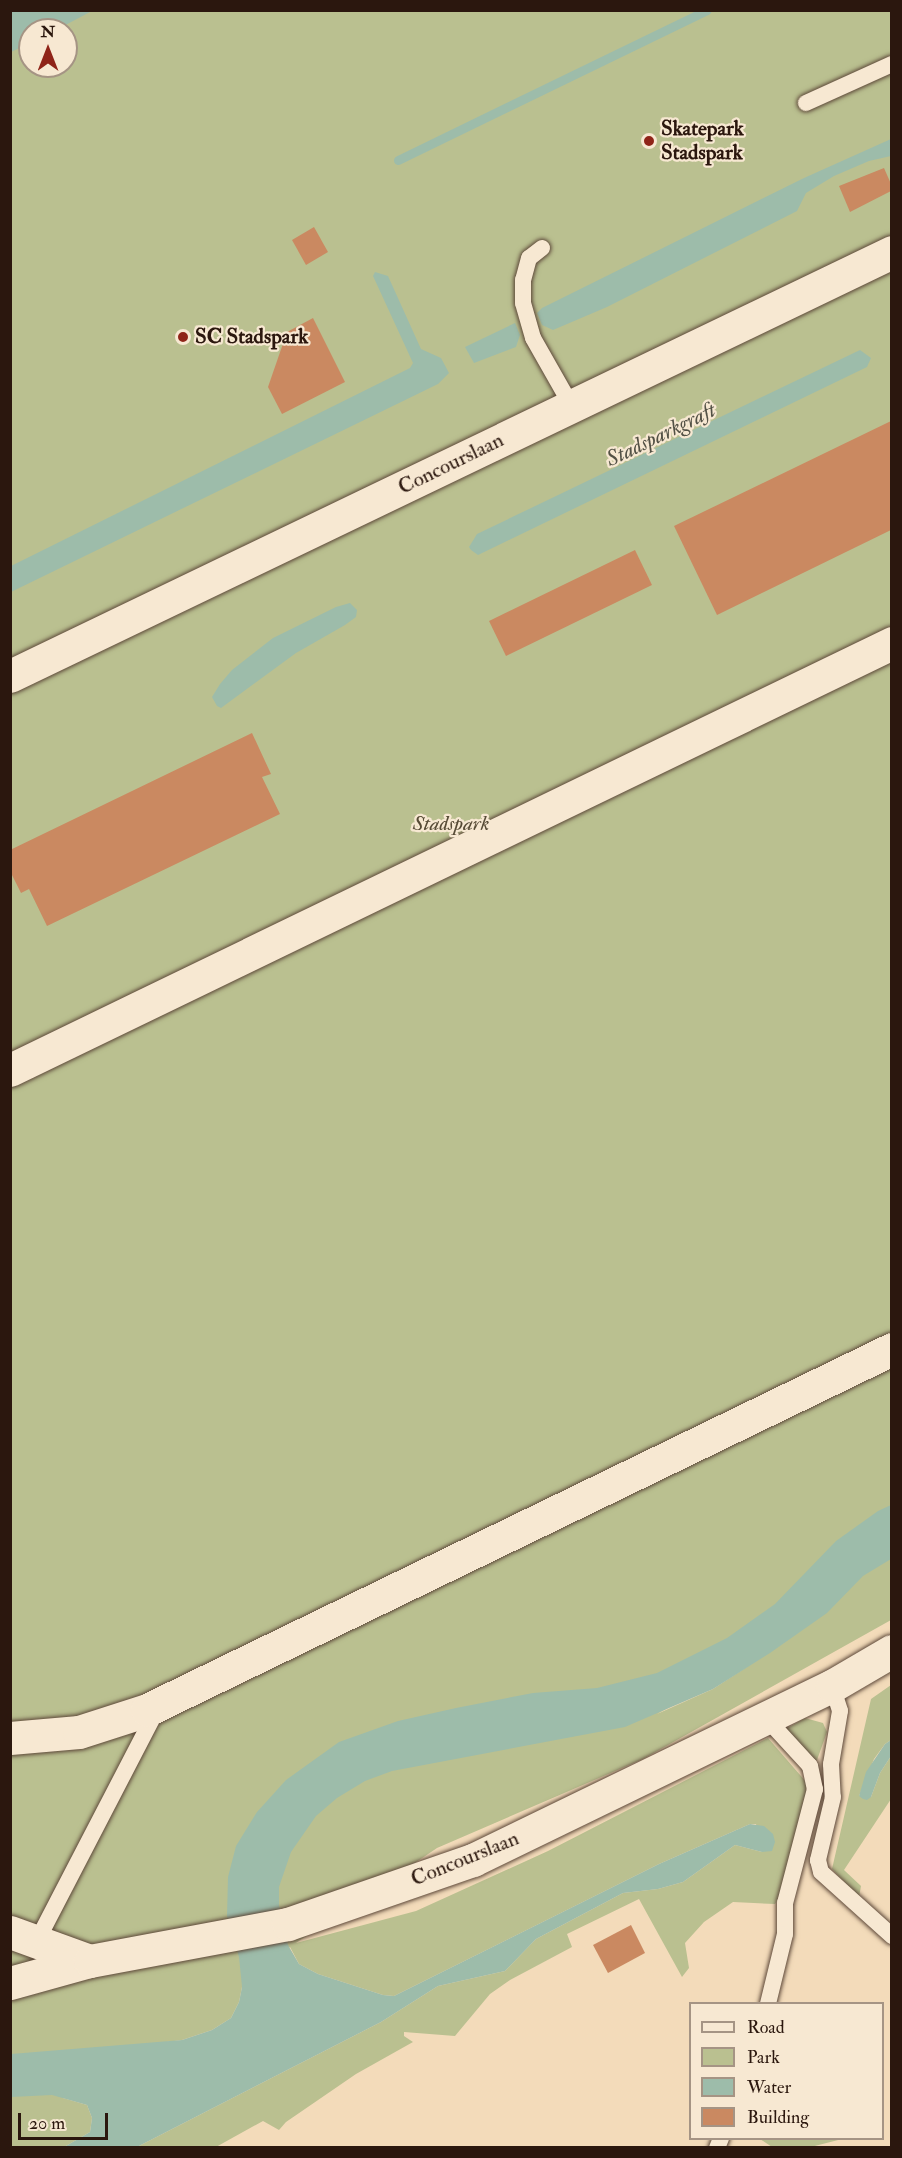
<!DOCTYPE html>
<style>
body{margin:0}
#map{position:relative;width:902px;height:2158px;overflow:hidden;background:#f3dbba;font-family:"IM FELL Double Pica",serif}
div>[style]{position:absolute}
.green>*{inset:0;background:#bac090}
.water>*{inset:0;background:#9dbcaa}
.stream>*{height:9px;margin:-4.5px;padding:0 4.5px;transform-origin:4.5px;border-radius:4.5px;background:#9dbcaa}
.building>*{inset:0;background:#ca8961}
.roads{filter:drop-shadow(0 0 2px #5d4839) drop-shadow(0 0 2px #5d4839)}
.lane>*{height:16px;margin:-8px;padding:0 8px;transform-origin:8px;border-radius:8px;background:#f7e8d2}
.street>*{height:33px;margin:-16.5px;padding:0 16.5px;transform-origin:16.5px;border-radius:16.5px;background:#f7e8d2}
.dots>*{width:16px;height:16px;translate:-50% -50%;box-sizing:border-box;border:3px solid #f7e8d2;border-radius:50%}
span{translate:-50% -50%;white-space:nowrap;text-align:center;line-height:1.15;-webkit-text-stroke:4.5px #f7e8d2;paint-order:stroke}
.poi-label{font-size:21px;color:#2b170e;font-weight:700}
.left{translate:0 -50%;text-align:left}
.street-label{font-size:21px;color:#2b170e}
.park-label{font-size:21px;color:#564a35;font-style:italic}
.water-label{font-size:22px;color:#535145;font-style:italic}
.frame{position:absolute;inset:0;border:12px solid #2b170e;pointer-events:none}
.legend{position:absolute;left:689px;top:2002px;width:195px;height:138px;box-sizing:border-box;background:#f7e8d2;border:2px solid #a59484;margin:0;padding:8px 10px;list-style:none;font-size:18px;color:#2b170e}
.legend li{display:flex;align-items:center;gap:12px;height:30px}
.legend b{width:30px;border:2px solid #a59484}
.north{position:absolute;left:18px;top:18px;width:60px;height:60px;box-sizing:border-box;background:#f7e8d2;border:2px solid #a59484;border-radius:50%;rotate:0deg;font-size:16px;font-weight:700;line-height:24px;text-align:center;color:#2b170e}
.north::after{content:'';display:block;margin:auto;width:21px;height:27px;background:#8f2418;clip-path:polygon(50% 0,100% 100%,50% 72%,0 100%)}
.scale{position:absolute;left:18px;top:2113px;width:90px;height:27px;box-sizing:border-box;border:3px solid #2b170e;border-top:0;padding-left:8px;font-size:18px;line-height:21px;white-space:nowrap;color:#2b170e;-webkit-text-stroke:4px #f7e8d2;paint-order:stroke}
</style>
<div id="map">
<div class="green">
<div style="clip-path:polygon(evenodd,11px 11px,891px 11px,891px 1620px,643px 1759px,437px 1848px,296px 1943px,416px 1911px,548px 1851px,768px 1738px,807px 1783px,805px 1807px,779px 1898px,775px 1904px,733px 1902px,704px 1922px,685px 1943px,689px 1968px,682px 1977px,639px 1899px,567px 1934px,572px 1947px,510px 1980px,490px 1994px,455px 2036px,404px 2032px,404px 2036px,413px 2042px,356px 2074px,286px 2122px,279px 2130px,263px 2121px,216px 2147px,137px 2147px,381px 2022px,438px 1986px,505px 1971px,536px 1939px,623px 1893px,658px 1889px,683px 1882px,735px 1845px,762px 1852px,756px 1824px,750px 1824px,659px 1864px,394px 1996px,383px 1995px,318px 1974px,299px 1964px,290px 1947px,242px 1987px,239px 2002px,231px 2018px,212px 2030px,182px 2040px,143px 2045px,63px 2098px,87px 2105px,92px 2118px,90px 2132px,64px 2147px,11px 2148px,11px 11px,30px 30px,66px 30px,66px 66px,30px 66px,30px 30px,11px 11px,785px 1642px,713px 1689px,657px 1714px,785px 1642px)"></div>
<div style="clip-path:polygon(891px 1685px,891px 1740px,885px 1744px,874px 1759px,859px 1796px,871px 1797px,880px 1773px,891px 1756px,891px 1799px,844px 1870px,861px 1886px,859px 1897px,832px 1869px,871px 1699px)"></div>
<div style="clip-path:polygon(805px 1718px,823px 1723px,827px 1732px,817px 1760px,812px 1760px,784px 1730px)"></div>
<div style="clip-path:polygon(760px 2139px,842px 2139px,807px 2148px,772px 2147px)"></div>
</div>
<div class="water">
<div style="clip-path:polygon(11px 10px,92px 10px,92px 11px,56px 30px,30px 30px,30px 43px,11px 52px)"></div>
<div style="clip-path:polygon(891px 139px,891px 156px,869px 161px,834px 176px,806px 193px,797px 211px,607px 307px,553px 330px,542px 325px,537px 313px,542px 308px,804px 178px)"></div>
<div style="clip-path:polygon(375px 272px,388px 276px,421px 349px,441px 358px,449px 373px,438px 384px,11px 592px,11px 566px,410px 368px,413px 363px,373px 276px)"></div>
<div style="clip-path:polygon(515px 323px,520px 335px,516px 347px,474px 363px,465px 347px)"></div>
<div style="clip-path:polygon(860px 350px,871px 358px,867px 367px,478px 555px,471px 550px,469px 547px,477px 534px)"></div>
<div style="clip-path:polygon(350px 603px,357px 610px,356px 617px,345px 625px,296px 653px,221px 708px,217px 706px,212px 697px,220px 684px,232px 670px,273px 638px,336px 607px)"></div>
<div style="clip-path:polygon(891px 1505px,891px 1559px,863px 1576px,827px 1613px,770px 1653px,713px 1689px,625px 1727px,392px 1771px,365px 1781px,337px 1798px,316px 1816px,291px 1852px,279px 1887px,279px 1905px,288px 1945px,299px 1964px,318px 1974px,383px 1995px,394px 1996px,659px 1864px,750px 1824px,764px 1826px,773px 1834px,775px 1842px,772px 1851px,762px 1852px,735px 1845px,683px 1882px,658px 1889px,623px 1893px,536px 1939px,505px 1971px,438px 1986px,381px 2022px,137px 2147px,64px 2147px,90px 2132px,92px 2118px,87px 2105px,52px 2095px,11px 2097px,11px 2054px,182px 2040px,212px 2030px,231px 2018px,239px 2002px,242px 1987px,239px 1957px,227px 1916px,228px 1877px,236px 1846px,257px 1812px,286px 1780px,339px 1742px,398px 1721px,456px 1708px,533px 1693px,597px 1688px,657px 1673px,727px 1638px,775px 1604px,836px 1541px,878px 1511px)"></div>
<div style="clip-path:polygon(891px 1740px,891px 1756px,880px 1773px,871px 1797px,867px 1800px,863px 1799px,859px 1796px,866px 1772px,885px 1744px)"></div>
</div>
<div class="stream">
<div style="left:398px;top:160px;width:343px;rotate:-25.9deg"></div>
</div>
<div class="building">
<div style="clip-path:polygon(884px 168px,891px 184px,891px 191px,850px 212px,839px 186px)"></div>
<div style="clip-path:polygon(314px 227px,328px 252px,306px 265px,292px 240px)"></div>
<div style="clip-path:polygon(313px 318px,345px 382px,282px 414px,268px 387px,287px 332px)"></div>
<div style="clip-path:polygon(891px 421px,891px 530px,717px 615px,674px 526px)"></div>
<div style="clip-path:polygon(635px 550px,652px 585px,506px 656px,489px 621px)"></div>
<div style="clip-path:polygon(252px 733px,271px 774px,262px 777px,280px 814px,47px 926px,29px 889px,21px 893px,10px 871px,10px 850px)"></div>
<div style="clip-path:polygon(631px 1925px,645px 1953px,608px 1973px,593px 1945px)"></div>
</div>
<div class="roads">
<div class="lane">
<div style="left:806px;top:103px;width:94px;rotate:-24.4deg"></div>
<div style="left:542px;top:248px;width:16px;rotate:142deg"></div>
<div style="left:529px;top:258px;width:23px;rotate:105deg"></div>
<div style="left:523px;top:280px;width:23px;rotate:90deg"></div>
<div style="left:523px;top:303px;width:36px;rotate:74deg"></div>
<div style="left:533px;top:338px;width:77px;rotate:60.4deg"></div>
<div style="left:832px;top:1686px;width:26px;rotate:72deg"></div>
<div style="left:840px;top:1711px;width:54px;rotate:99.6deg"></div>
<div style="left:831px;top:1764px;width:33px;rotate:87deg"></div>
<div style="left:833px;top:1797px;width:65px;rotate:103.4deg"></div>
<div style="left:818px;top:1860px;width:12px;rotate:76deg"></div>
<div style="left:821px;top:1872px;width:96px;rotate:42deg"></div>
<div style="left:766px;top:1718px;width:65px;rotate:47.5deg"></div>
<div style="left:810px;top:1766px;width:24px;rotate:78deg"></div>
<div style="left:815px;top:1789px;width:118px;rotate:104.7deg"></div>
<div style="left:785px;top:1903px;width:31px;rotate:90deg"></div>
<div style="left:785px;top:1934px;width:72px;rotate:103.7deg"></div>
<div style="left:37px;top:1941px;width:263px;rotate:-62.6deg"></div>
<div style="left:717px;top:2148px;width:11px;rotate:-68deg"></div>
</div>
<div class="street">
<div style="left:10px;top:676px;width:979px;rotate:-25.67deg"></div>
<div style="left:10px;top:1070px;width:980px;rotate:-25.83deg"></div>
<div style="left:10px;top:1738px;width:69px;rotate:-5deg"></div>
<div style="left:79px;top:1732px;width:71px;rotate:-17.9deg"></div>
<div style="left:147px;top:1710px;width:828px;rotate:-25.85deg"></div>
<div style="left:10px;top:1932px;width:85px;rotate:19.9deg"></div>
<div style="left:10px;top:1983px;width:83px;rotate:-15.4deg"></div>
<div style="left:90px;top:1961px;width:201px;rotate:-10.6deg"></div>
<div style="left:288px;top:1924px;width:196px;rotate:-19.1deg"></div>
<div style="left:473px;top:1860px;width:399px;rotate:-25.9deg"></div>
<div style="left:832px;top:1686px;width:69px;rotate:-30.3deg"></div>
</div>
</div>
<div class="dots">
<div style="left:649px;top:141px;background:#8f2418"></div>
<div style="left:183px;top:337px;background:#8f2418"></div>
</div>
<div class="poi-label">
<span class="left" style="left:661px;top:141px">Skatepark<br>Stadspark</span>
<span class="left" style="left:195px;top:337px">SC Stadspark</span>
</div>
<div class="street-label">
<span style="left:451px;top:464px;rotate:-26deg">Concourslaan</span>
<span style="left:465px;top:1859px;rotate:-22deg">Concourslaan</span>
</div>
<div class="park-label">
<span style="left:451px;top:824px">Stadspark</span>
</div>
<div class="water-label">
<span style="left:661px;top:435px;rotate:-26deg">Stadsparkgraft</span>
</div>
<div class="frame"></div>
<ul class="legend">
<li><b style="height:8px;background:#f7e8d2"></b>Road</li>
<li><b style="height:16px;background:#bac090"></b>Park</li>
<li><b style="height:16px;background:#9dbcaa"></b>Water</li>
<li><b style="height:16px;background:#ca8961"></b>Building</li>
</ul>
<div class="north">N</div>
<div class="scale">20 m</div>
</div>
